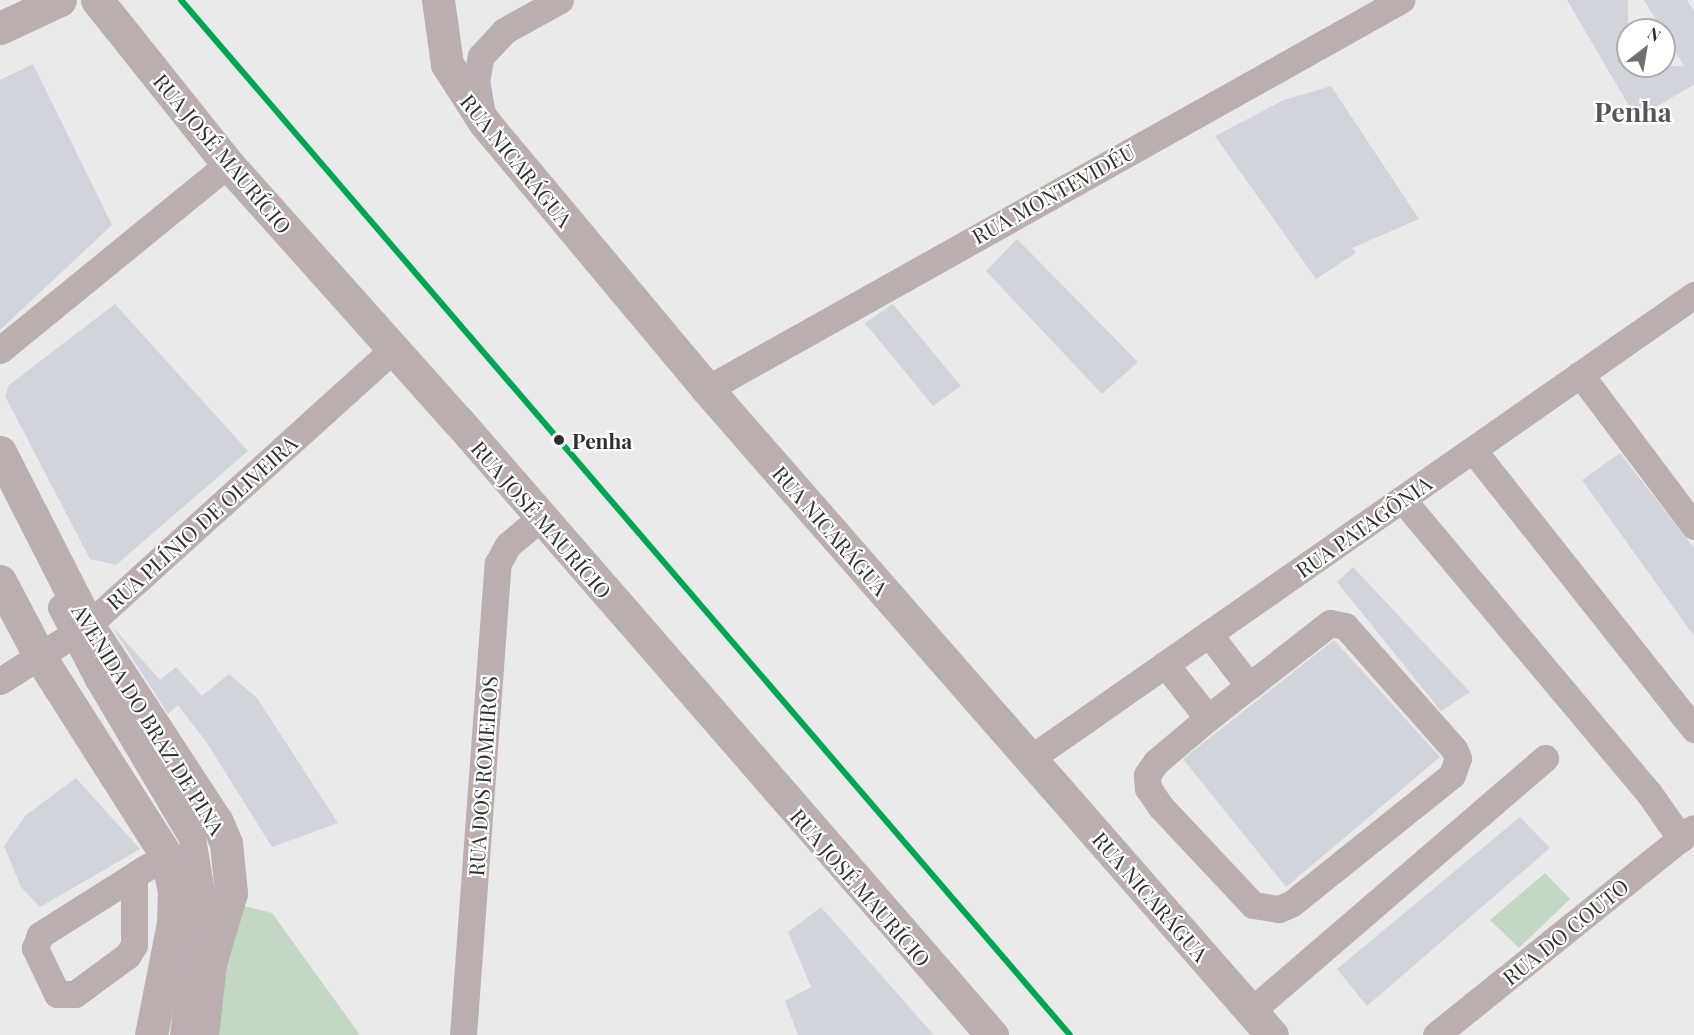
<!DOCTYPE html>
<meta charset="utf-8">
<style>
body{margin:0}
#map{position:relative;width:1694px;height:1035px;overflow:hidden;background:#eaeaeb;font-family:"Playfair Display",serif}
div>[style]{position:absolute}
.green>*{inset:0;background:#c2d7c4}
.building>*{inset:0;background:#d2d4dc}
.minor>*{height:27px;margin:-13.5px;padding:0 13.5px;transform-origin:13.5px;border-radius:13.5px;background:#bbaeaf}
.major>*{height:33px;margin:-16.5px;padding:0 16.5px;transform-origin:16.5px;border-radius:16.5px;background:#bbaeb0}
.rail-1>*{height:6px;margin:-3px;padding:0 3px;transform-origin:3px;border-radius:3px;background:#00a651}
.dots>*{width:16px;height:16px;translate:-50% -50%;box-sizing:border-box;border:3px solid #fff;border-radius:50%}
span{translate:-50% -50%;white-space:nowrap;text-align:center;line-height:1.15;-webkit-text-stroke:4.5px #fff;paint-order:stroke}
.street-label{font-size:21px;color:#2f2f30}
.stop-label{font-size:21px;color:#2f2f30;font-weight:700}
.left{translate:0 -50%;text-align:left}
.district-label{font-size:27px;color:#555658;font-weight:700}
.north{position:absolute;left:1616px;top:18px;width:60px;height:60px;box-sizing:border-box;background:#fff;border:2px solid #acacac;border-radius:50%;rotate:31deg;font-size:16px;font-weight:700;line-height:24px;text-align:center;color:#2f2f30}
.north::after{content:'';display:block;margin:auto;width:21px;height:27px;background:#707071;clip-path:polygon(50% 0,100% 100%,50% 72%,0 100%)}
</style>
<div id="map">
<div class="green">
<div style="clip-path:polygon(1545px 873px,1570px 899px,1519px 948px,1490px 920px)"></div>
<div style="clip-path:polygon(235px 904px,272px 913px,360px 1035px,217px 1035px,216px 1013px)"></div>
</div>
<div class="building">
<div style="clip-path:polygon(1567px 0,1628px 0,1628px 66px,1684px 66px,1644px 0,1687px 0,1694px 11px,1694px 85px,1636px 118px)"></div>
<div style="clip-path:polygon(33px 64px,112px 225px,0 330px,0 80px)"></div>
<div style="clip-path:polygon(1331px 86px,1419px 219px,1352px 248px,1356px 253px,1316px 279px,1215px 136px,1284px 100px)"></div>
<div style="clip-path:polygon(1017px 239px,1138px 362px,1102px 394px,986px 271px)"></div>
<div style="clip-path:polygon(115px 304px,248px 451px,116px 565px,90px 559px,5px 396px,9px 385px)"></div>
<div style="clip-path:polygon(893px 304px,961px 386px,933px 406px,865px 323px)"></div>
<div style="clip-path:polygon(1620px 453px,1694px 548px,1694px 636px,1582px 480px)"></div>
<div style="clip-path:polygon(1353px 567px,1470px 692px,1441px 711px,1337px 582px)"></div>
<div style="clip-path:polygon(111px 625px,160px 680px,176px 667px,202px 696px,229px 674px,257px 698px,338px 823px,272px 847px,207px 743px,178px 705px,168px 714px)"></div>
<div style="clip-path:polygon(1334px 640px,1440px 757px,1286px 887px,1183px 759px)"></div>
<div style="clip-path:polygon(76px 778px,140px 849px,40px 907px,21px 887px,4px 846px,26px 815px)"></div>
<div style="clip-path:polygon(1520px 817px,1550px 848px,1367px 1006px,1337px 969px)"></div>
<div style="clip-path:polygon(821px 907px,934px 1035px,798px 1035px,785px 1001px,811px 987px,788px 932px)"></div>
</div>
<div class="minor">
<div style="left:482px;top:114px;width:34px;rotate:-100deg"></div>
<div style="left:476px;top:81px;width:25px;rotate:-79deg"></div>
<div style="left:481px;top:56px;width:34px;rotate:-47deg"></div>
<div style="left:504px;top:31px;width:64px;rotate:-29deg"></div>
<div style="left:0;top:350px;width:294px;rotate:-39.2deg"></div>
<div style="left:1580px;top:374px;width:190px;rotate:53.1deg"></div>
<div style="left:707px;top:389px;width:796px;rotate:-29.27deg"></div>
<div style="left:1473px;top:450px;width:356px;rotate:51.6deg"></div>
<div style="left:1402px;top:499px;width:384px;rotate:50deg"></div>
<div style="left:1649px;top:793px;width:56px;rotate:55.2deg"></div>
<div style="left:61px;top:607px;width:81px;rotate:62.8deg"></div>
<div style="left:98px;top:679px;width:185px;rotate:59.4deg"></div>
<div style="left:192px;top:838px;width:55px;rotate:80.5deg"></div>
<div style="left:201px;top:892px;width:144px;rotate:97.2deg"></div>
<div style="left:1165px;top:664px;width:69px;rotate:51.5deg"></div>
<div style="left:1208px;top:718px;width:68px;rotate:139.8deg"></div>
<div style="left:1156px;top:762px;width:16px;rotate:125deg"></div>
<div style="left:1147px;top:775px;width:13px;rotate:86deg"></div>
<div style="left:1148px;top:788px;width:23px;rotate:56deg"></div>
<div style="left:1161px;top:807px;width:134px;rotate:46.8deg"></div>
<div style="left:1253px;top:905px;width:26px;rotate:9deg"></div>
<div style="left:1279px;top:909px;width:13px;rotate:-23deg"></div>
<div style="left:1291px;top:904px;width:206px;rotate:-38.7deg"></div>
<div style="left:1452px;top:775px;width:18px;rotate:-71deg"></div>
<div style="left:1458px;top:758px;width:10px;rotate:-114deg"></div>
<div style="left:1454px;top:749px;width:164px;rotate:-131.5deg"></div>
<div style="left:1345px;top:626px;width:15px;rotate:-169deg"></div>
<div style="left:1330px;top:623px;width:103px;rotate:142.1deg"></div>
<div style="left:1249px;top:686px;width:66px;rotate:-127.6deg"></div>
<div style="left:0;top:681px;width:104px;rotate:-32.5deg"></div>
<div style="left:88px;top:625px;width:410px;rotate:-42.1deg"></div>
<div style="left:1208px;top:718px;width:52px;rotate:-38deg"></div>
<div style="left:1031px;top:758px;width:809px;rotate:-34.93deg"></div>
<div style="left:134px;top:876px;width:69px;rotate:90deg"></div>
<div style="left:134px;top:945px;width:12px;rotate:121deg"></div>
<div style="left:128px;top:955px;width:66px;rotate:143.7deg"></div>
<div style="left:75px;top:994px;width:18px;rotate:180deg"></div>
<div style="left:57px;top:994px;width:51px;rotate:-115.6deg"></div>
<div style="left:35px;top:948px;width:14px;rotate:-69deg"></div>
<div style="left:40px;top:935px;width:123px;rotate:-32.4deg"></div>
<div style="left:144px;top:869px;width:26px;rotate:-29deg"></div>
<div style="left:1251px;top:1011px;width:388px;rotate:-40.7deg"></div>
<div style="left:463px;top:1035px;width:473px;rotate:-85.8deg"></div>
<div style="left:498px;top:563px;width:21px;rotate:-61deg"></div>
<div style="left:508px;top:545px;width:25px;rotate:-40deg"></div>
<div style="left:1436px;top:1035px;width:330px;rotate:-38.8deg"></div>
</div>
<div class="major">
<div style="left:97px;top:0;width:210px;rotate:51.4deg"></div>
<div style="left:228px;top:164px;width:345px;rotate:48.2deg"></div>
<div style="left:458px;top:421px;width:814px;rotate:48.99deg"></div>
<div style="left:438px;top:0;width:65px;rotate:82deg"></div>
<div style="left:447px;top:64px;width:69px;rotate:57.5deg"></div>
<div style="left:484px;top:122px;width:348px;rotate:50.1deg"></div>
<div style="left:707px;top:389px;width:858px;rotate:48.83deg"></div>
<div style="left:0;top:28px;width:66px;rotate:-25deg"></div>
<div style="left:0;top:452px;width:194px;rotate:63deg"></div>
<div style="left:88px;top:625px;width:235px;rotate:56.8deg"></div>
<div style="left:217px;top:822px;width:23px;rotate:67deg"></div>
<div style="left:226px;top:843px;width:50px;rotate:84.3deg"></div>
<div style="left:231px;top:893px;width:73px;rotate:106.7deg"></div>
<div style="left:210px;top:963px;width:72px;rotate:96.3deg"></div>
<div style="left:0;top:581px;width:86px;rotate:62.2deg"></div>
<div style="left:40px;top:657px;width:236px;rotate:57.5deg"></div>
<div style="left:167px;top:856px;width:36px;rotate:79deg"></div>
<div style="left:174px;top:891px;width:32px;rotate:92deg"></div>
<div style="left:173px;top:923px;width:114px;rotate:101.1deg"></div>
</div>
<div class="rail-1">
<div style="left:181px;top:0;width:1364px;rotate:49.34deg"></div>
</div>
<div class="dots">
<div style="left:559px;top:440px;background:#2f2f30"></div>
</div>
<div class="street-label">
<span style="left:223px;top:153px;rotate:50deg">RUA JOSÉ MAURÍCIO</span>
<span style="left:517px;top:160px;rotate:51deg">RUA NICARÁGUA</span>
<span style="left:1053px;top:193px;rotate:-29deg">RUA MONTEVIDÉU</span>
<span style="left:542px;top:519px;rotate:49deg">RUA JOSÉ MAURÍCIO</span>
<span style="left:201px;top:522px;rotate:-42deg">RUA PLÍNIO DE OLIVEIRA</span>
<span style="left:1363px;top:526px;rotate:-35deg">RUA PATAGÔNIA</span>
<span style="left:831px;top:530px;rotate:49deg">RUA NICARÁGUA</span>
<span style="left:149px;top:719px;rotate:58deg">AVENIDA DO BRAZ DE PINA</span>
<span style="left:482px;top:776px;rotate:-86deg">RUA DOS ROMEIROS</span>
<span style="left:861px;top:887px;rotate:49deg">RUA JOSÉ MAURÍCIO</span>
<span style="left:1151px;top:896px;rotate:49deg">RUA NICARÁGUA</span>
<span style="left:1565px;top:931px;rotate:-39deg">RUA DO COUTO</span>
</div>
<div class="stop-label">
<span class="left" style="left:572px;top:440px">Penha</span>
</div>
<div class="district-label">
<span style="left:1633px;top:112px">Penha</span>
</div>
<div class="north">N</div>
</div>
